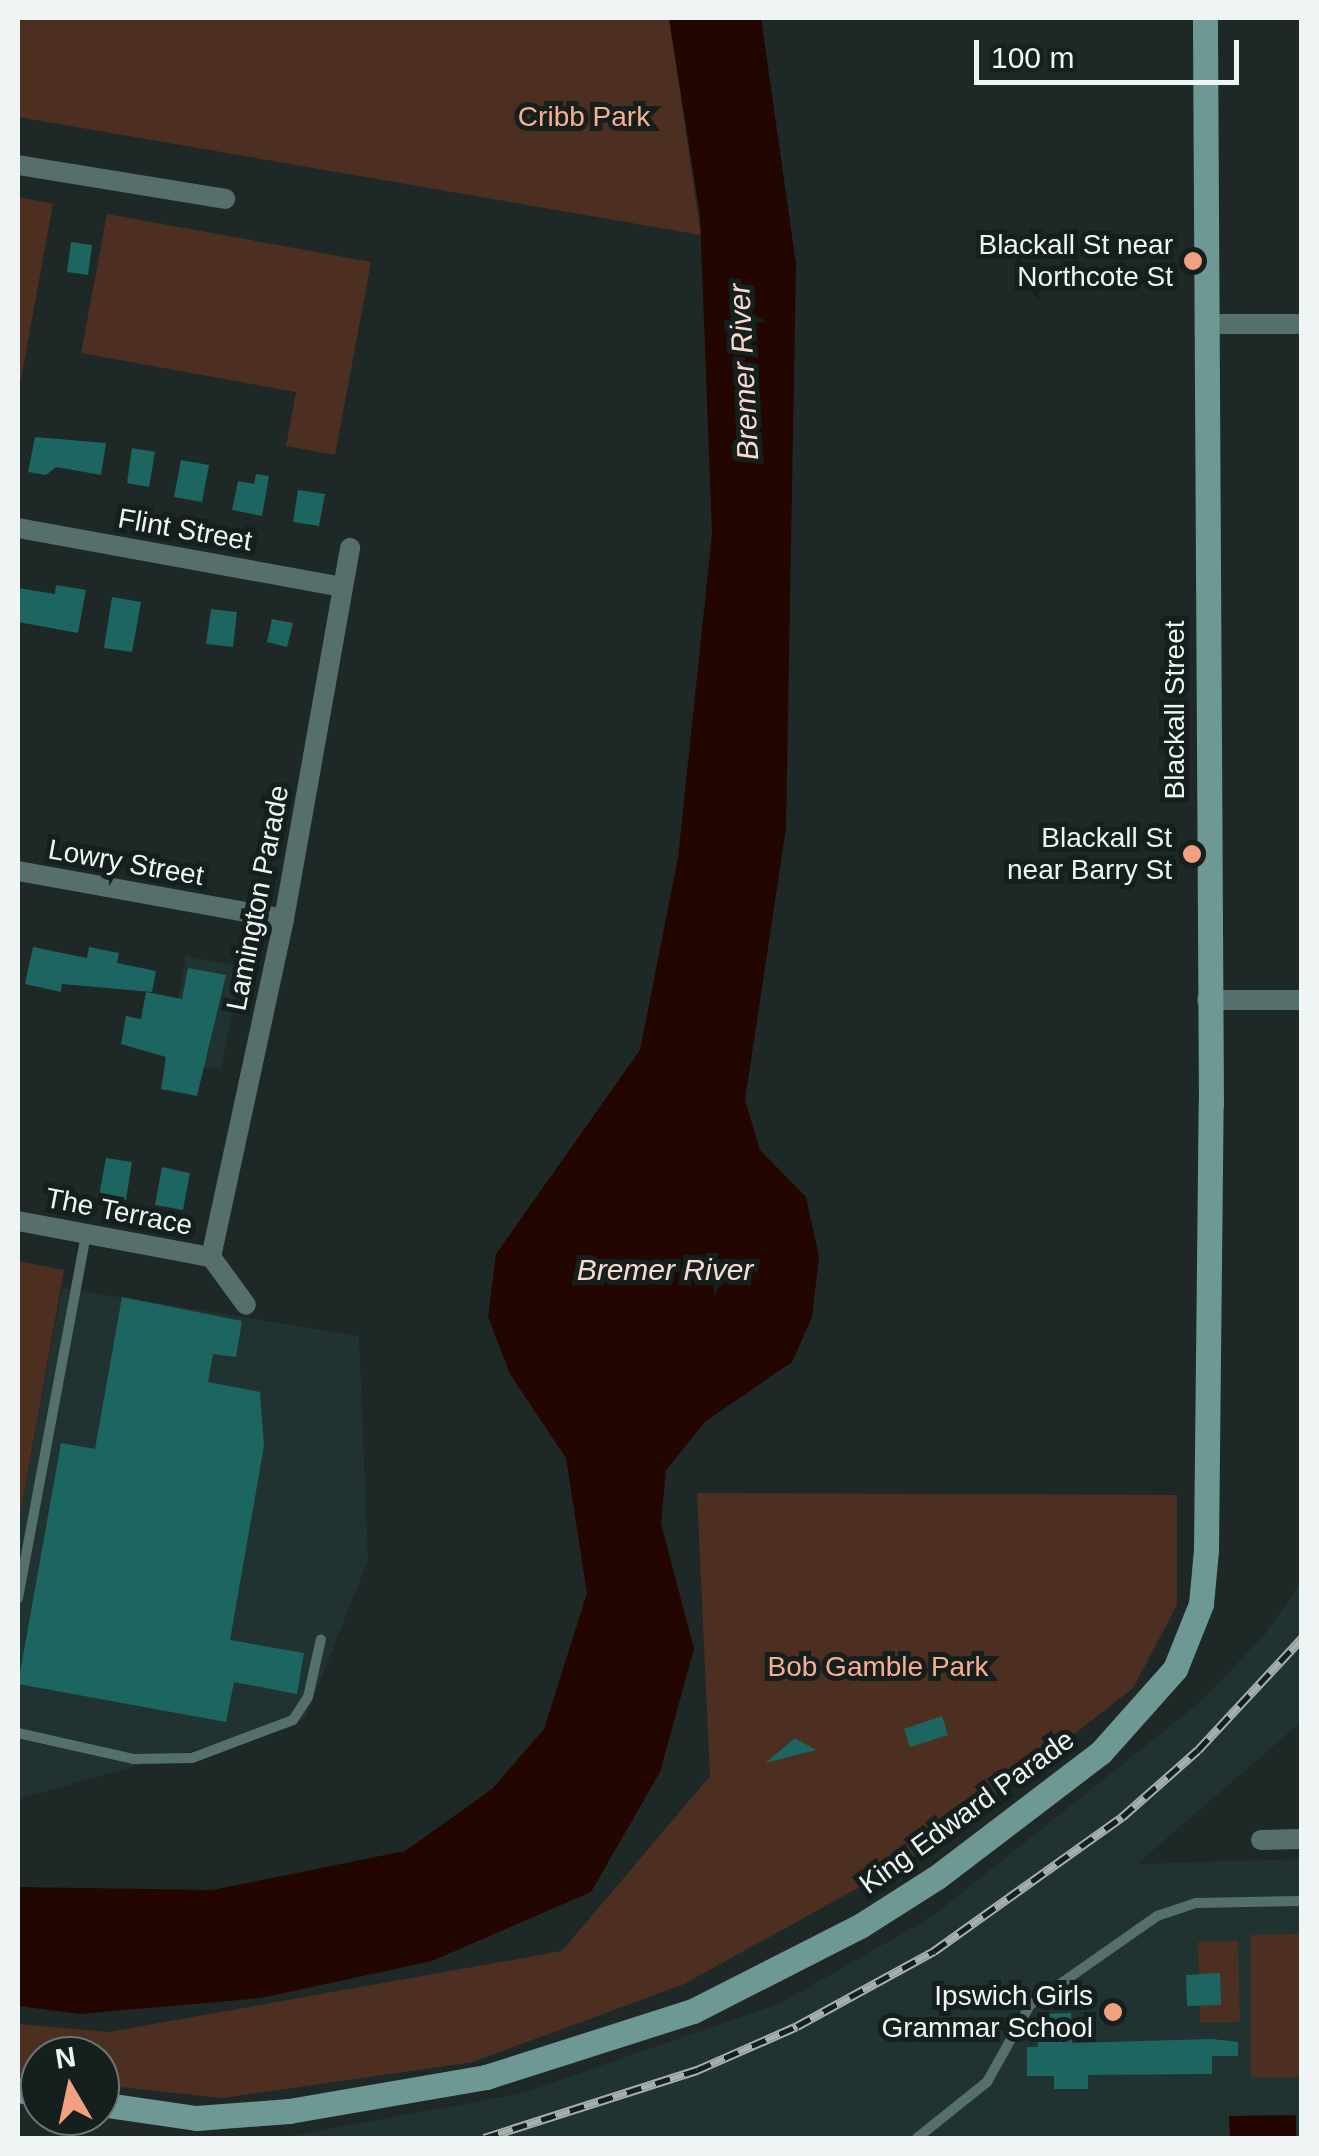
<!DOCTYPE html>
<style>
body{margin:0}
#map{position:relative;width:1319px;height:2156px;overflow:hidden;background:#1e2827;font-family:Arial,sans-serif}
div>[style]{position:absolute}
.built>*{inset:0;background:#203331}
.green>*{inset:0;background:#4d2f22}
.water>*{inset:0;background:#230600}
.building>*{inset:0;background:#1d6560}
.lane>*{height:10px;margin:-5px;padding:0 5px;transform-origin:5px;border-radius:5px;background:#546f6c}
.street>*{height:20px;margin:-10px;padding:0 10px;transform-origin:10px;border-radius:10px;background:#546f6c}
.secondary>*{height:25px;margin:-12.5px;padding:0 12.5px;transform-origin:12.5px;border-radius:12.5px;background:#6d9893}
.rail>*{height:9px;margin-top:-4.5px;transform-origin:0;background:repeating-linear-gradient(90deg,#141f1e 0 15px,#a7afae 0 30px);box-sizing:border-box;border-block:2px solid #a7afae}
.dots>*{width:28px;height:28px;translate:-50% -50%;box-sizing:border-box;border:5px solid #141f1e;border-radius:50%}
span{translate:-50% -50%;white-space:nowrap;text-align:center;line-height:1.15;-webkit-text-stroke:10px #141f1e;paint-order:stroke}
.park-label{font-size:28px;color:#faae8e}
.poi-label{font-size:28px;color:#eef5f4}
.right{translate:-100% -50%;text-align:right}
.street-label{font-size:28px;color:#eef5f4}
.water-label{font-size:30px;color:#fadacd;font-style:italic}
.frame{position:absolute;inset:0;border:20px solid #eef5f4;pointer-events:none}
.north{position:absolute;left:20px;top:2036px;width:100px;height:100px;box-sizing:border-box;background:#141f1e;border:2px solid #6b7574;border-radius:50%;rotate:351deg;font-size:28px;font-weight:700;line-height:40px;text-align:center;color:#eef5f4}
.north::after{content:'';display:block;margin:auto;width:35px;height:45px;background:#f2a07f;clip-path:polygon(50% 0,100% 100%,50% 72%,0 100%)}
.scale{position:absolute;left:974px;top:40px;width:265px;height:45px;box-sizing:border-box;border:5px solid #eef5f4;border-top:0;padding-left:12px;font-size:30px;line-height:35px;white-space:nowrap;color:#eef5f4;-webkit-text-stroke:8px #141f1e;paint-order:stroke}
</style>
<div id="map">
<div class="built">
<div style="clip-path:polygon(186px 956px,241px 966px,221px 1070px,167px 1060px)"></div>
<div style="clip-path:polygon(62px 1288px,359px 1336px,368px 1560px,305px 1719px,18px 1799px,18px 1527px)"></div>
<div style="clip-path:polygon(1301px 1582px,1301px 1722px,1137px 1864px,1301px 1859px,1301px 2138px,280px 2138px,523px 2093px,781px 2003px,933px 1916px,1204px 1699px,1266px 1633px)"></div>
</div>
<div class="green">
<div style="clip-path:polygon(18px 18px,669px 18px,701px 235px,18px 117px)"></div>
<div style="clip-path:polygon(18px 197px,53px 204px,18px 395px)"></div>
<div style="clip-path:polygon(107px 214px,371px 262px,335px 455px,286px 446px,296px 392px,81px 353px)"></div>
<div style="clip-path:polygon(18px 1261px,64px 1270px,18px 1527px)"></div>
<div style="clip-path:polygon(697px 1493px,1177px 1495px,1177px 1605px,1133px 1688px,925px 1851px,684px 1984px,473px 2062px,222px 2098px,100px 2085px,100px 2056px,40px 2056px,40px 2079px,18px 2076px,18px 2024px,109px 2032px,562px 1951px,710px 1776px)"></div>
<div style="clip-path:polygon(1301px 1934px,1301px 2077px,1251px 2077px,1251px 1935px)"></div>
<div style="clip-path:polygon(1238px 1941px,1240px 2022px,1200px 2023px,1198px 1942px)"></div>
</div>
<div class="water">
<div style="clip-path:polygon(669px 18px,761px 18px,796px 264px,786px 828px,745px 1100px,760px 1150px,806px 1197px,819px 1257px,812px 1317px,792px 1362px,706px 1421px,666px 1470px,661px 1523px,694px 1649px,660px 1772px,591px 1892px,432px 1961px,261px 1998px,80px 2014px,18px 2006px,18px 1887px,212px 1890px,405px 1851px,492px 1789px,544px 1729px,587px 1593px,566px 1458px,510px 1374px,488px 1317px,496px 1254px,640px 1050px,678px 858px,712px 534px,700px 216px)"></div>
<div style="clip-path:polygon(1296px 2115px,1296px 2138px,1230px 2138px,1229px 2116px)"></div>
</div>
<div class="building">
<div style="clip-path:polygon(71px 242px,92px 245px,88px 275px,67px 272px)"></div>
<div style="clip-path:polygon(35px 437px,106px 443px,101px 475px,56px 467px,46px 475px,28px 472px)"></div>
<div style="clip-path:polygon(132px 448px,155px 452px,149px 487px,127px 483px)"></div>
<div style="clip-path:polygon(181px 460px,209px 465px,202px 502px,174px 497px)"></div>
<div style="clip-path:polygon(256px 474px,269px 476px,262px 516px,232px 510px,238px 481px,254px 484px)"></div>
<div style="clip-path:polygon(298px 490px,325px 494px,319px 526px,293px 522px)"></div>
<div style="clip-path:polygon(56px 585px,86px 590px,78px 633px,18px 622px,18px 588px,55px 594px)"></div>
<div style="clip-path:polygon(112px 597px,141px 602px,132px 652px,104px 648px)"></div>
<div style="clip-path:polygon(211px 609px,237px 612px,233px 647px,206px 644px)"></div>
<div style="clip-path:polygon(272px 619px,293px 623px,287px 647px,267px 642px)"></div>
<div style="clip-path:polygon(33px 947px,87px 958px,89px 947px,119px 953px,117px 963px,156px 971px,152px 992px,62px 984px,61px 992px,25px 984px)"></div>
<div style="clip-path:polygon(188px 968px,226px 975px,197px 1096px,161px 1089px,166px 1057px,121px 1044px,126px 1016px,141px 1019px,146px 992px,182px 999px)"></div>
<div style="clip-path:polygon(106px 1158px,132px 1162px,126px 1200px,99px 1196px)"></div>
<div style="clip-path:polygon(162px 1167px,190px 1173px,183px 1210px,155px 1205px)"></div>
<div style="clip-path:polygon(122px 1297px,242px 1321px,236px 1357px,213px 1354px,208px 1382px,260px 1392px,264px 1446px,230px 1640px,304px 1653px,297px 1694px,234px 1682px,226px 1722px,18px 1684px,61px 1443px,95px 1449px)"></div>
<div style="clip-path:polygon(942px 1716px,948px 1735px,910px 1747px,904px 1729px)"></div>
<div style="clip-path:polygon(795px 1738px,816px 1750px,765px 1763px)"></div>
<div style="clip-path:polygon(1220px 1973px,1221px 2005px,1187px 2006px,1186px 1975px)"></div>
<div style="clip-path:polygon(1071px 2013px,1072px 2043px,1212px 2039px,1238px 2042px,1238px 2056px,1212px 2056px,1212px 2074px,1088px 2075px,1088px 2089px,1054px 2089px,1054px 2076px,1027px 2076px,1027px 2047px,1038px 2047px,1037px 2014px)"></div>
</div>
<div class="lane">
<div style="left:18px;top:1598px;width:371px;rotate:-79.4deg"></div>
<div style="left:18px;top:1733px;width:118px;rotate:12.7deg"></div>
<div style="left:133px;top:1759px;width:59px;rotate:-1deg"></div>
<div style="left:192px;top:1758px;width:108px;rotate:-20.6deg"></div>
<div style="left:293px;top:1720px;width:27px;rotate:-57deg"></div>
<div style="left:308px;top:1697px;width:59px;rotate:-77.4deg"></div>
<div style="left:917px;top:2138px;width:90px;rotate:-38.7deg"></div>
<div style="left:987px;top:2082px;width:88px;rotate:-60.8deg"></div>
<div style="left:1030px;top:2005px;width:155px;rotate:-35deg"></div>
<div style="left:1157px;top:1916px;width:41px;rotate:-18.4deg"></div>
<div style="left:1196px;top:1903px;width:106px;rotate:-1.1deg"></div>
</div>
<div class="street">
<div style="left:18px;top:165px;width:210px;rotate:9.3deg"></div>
<div style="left:1206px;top:324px;width:96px"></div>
<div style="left:18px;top:528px;width:329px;rotate:10.3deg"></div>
<div style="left:18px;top:871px;width:270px;rotate:10.2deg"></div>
<div style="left:1207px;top:1000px;width:95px"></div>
<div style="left:18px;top:1221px;width:196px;rotate:10.6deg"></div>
<div style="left:211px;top:1257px;width:346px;rotate:-77.8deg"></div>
<div style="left:284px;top:919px;width:377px;rotate:-79.9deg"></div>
<div style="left:211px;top:1257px;width:59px;rotate:53.9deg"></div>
<div style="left:1261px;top:1840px;width:41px;rotate:-1.4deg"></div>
</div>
<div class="secondary">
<div style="left:18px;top:2090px;width:22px;rotate:10deg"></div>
<div style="left:100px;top:2104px;width:97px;rotate:8.3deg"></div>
<div style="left:196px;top:2118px;width:93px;rotate:-4.3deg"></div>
<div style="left:289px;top:2111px;width:200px;rotate:-9.8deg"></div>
<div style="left:486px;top:2077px;width:217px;rotate:-17.7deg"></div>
<div style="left:693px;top:2011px;width:187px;rotate:-27deg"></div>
<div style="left:860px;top:1926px;width:91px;rotate:-32.5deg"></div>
<div style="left:937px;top:1877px;width:206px;rotate:-37.3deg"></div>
<div style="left:1101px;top:1752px;width:111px;rotate:-48.3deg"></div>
<div style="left:1175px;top:1669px;width:70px;rotate:-68.2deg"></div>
<div style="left:1201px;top:1604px;width:54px;rotate:-84.7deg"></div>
<div style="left:1206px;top:1550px;width:446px;rotate:-89.4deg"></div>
<div style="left:1211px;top:1104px;width:1086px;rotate:-90.32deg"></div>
</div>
<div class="rail">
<div style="left:484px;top:2138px;width:224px;rotate:-17.7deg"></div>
<div style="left:697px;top:2070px;width:109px;rotate:-23.7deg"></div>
<div style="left:797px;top:2026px;width:156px;rotate:-28.7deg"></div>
<div style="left:934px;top:1951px;width:231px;rotate:-35.5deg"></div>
<div style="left:1122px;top:1817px;width:101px;rotate:-41.4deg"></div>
<div style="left:1198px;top:1750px;width:153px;rotate:-47.1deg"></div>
</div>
<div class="dots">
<div style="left:1193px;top:261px;background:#f2a07f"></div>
<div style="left:1192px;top:854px;background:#f2a07f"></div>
<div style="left:1113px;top:2012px;background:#f2a07f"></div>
</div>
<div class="park-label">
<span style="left:584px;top:117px">Cribb Park</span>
<span style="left:878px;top:1667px">Bob Gamble Park</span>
</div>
<div class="poi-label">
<span class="right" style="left:1173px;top:261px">Blackall St near<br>Northcote St</span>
<span class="right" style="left:1172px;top:854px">Blackall St<br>near Barry St</span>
<span class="right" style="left:1093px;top:2012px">Ipswich Girls<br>Grammar School</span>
</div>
<div class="street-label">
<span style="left:185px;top:530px;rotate:10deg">Flint Street</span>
<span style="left:1175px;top:710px;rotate:-90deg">Blackall Street</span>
<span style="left:126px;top:863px;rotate:10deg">Lowry Street</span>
<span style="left:258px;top:898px;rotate:-79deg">Lamington Parade</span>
<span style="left:119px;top:1212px;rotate:11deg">The Terrace</span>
<span style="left:967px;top:1812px;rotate:-36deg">King Edward Parade</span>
</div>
<div class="water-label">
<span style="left:744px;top:372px;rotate:-93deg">Bremer River</span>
<span style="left:665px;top:1270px">Bremer River</span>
</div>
<div class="frame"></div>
<div class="north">N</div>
<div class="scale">100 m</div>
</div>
